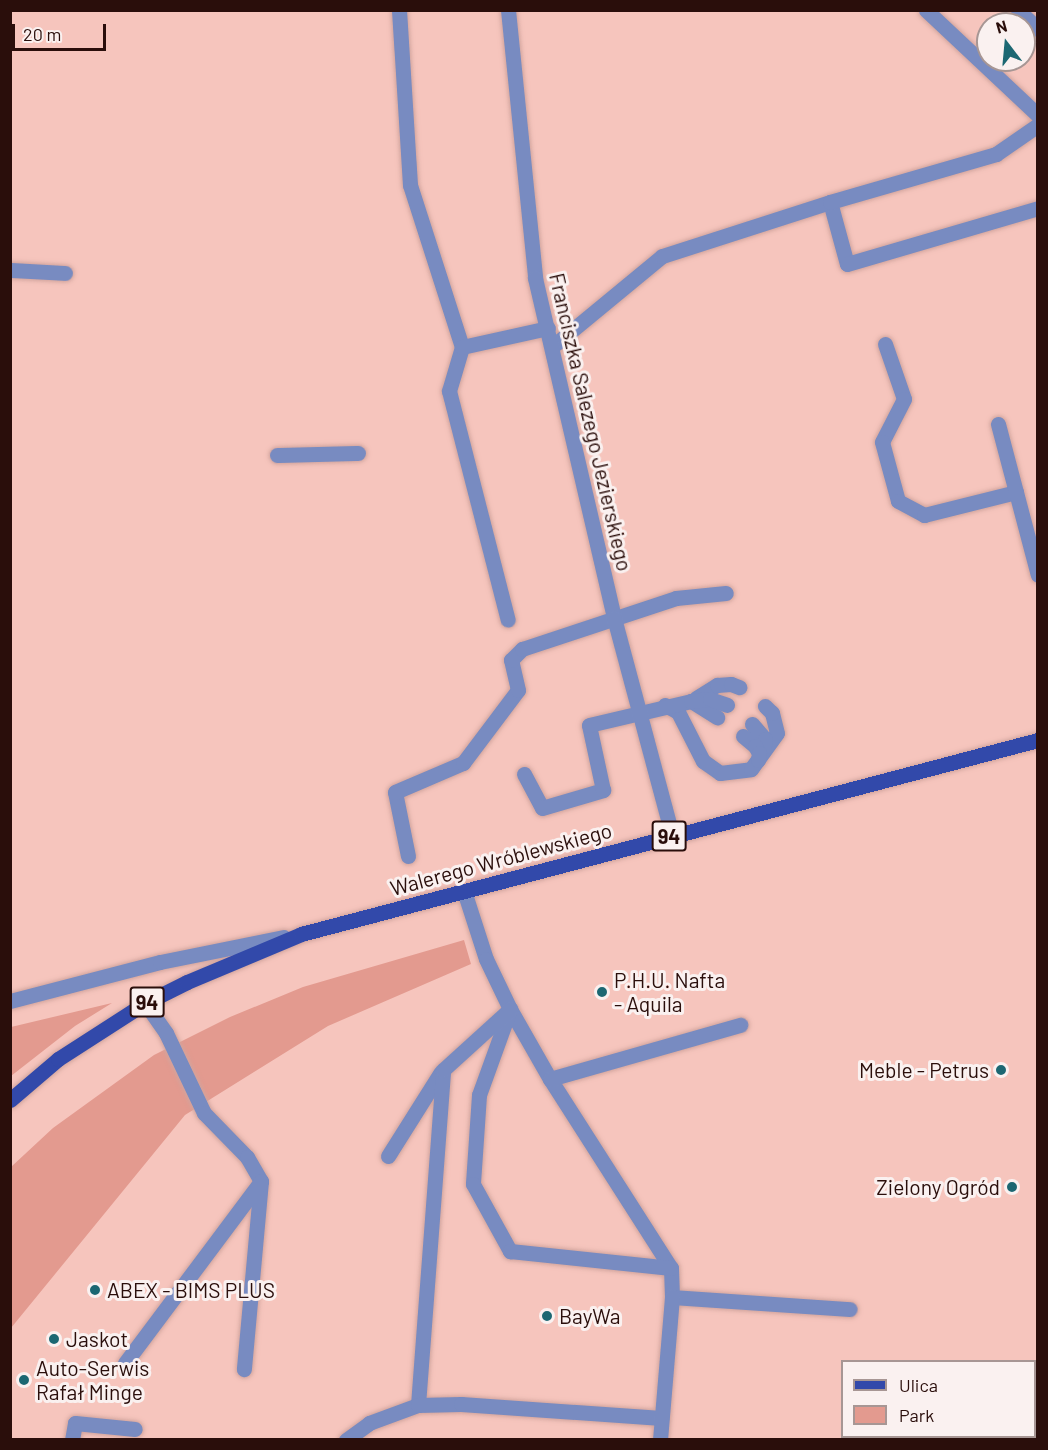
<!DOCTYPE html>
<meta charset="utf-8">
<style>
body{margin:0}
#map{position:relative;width:1048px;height:1450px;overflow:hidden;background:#f6c5bd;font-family:Barlow,sans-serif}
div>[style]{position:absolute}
.green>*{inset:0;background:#e39a8f}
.roads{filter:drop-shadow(0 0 2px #d1a49d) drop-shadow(0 0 2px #d1a49d)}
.service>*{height:15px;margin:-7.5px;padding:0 7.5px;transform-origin:7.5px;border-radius:7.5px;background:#788bc1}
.minor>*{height:15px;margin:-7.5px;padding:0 7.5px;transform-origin:7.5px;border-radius:7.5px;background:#788bc1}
.tertiary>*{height:15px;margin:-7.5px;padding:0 7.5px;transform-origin:7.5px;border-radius:7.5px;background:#788bc1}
.primary>*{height:15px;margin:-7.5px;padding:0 7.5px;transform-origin:7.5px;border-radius:7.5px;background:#3249aa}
.dots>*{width:16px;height:16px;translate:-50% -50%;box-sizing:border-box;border:3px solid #faf1f0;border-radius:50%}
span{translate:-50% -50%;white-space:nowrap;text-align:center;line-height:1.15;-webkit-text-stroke:6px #faf1f0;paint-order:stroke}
.shield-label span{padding:2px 4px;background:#faf1f0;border:2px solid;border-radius:4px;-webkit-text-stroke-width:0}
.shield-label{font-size:20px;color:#2a0e0b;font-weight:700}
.street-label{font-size:21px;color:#2a0e0b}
.poi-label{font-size:21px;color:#2a0e0b}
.left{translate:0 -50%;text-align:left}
.right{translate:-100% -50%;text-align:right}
.frame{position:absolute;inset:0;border:12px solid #2a0e0b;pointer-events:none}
.legend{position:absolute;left:841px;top:1360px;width:195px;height:78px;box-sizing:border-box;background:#faf1f0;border:2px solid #a79694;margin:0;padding:8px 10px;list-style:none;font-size:18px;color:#2a0e0b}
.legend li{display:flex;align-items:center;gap:12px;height:30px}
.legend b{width:30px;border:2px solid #a79694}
.north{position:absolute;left:976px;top:12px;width:60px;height:60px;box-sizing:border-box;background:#faf1f0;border:2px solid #a79694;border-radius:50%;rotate:344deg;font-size:16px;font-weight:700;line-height:24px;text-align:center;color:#2a0e0b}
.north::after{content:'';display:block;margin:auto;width:21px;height:27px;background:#1c6772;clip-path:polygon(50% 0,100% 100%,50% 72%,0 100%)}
.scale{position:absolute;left:12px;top:24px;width:94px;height:27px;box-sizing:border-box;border:3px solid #2a0e0b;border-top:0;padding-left:8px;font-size:18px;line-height:21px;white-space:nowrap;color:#2a0e0b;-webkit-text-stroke:4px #faf1f0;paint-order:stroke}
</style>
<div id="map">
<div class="green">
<div style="clip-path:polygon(464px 940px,471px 964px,328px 1026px,185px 1115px,11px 1328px,11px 1167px,53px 1128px,154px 1055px,230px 1017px,303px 987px)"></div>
<div style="clip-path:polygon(112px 1003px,75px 1026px,11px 1076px,11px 1027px)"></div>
</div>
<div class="roads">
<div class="service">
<div style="left:399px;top:10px;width:175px;rotate:86.4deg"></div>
<div style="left:410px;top:185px;width:170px;rotate:72.2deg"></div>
<div style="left:462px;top:347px;width:46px;rotate:106.5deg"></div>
<div style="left:449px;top:391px;width:236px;rotate:75.6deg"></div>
<div style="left:926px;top:10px;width:154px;rotate:43.2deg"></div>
<div style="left:1018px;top:10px;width:28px;rotate:44deg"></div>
<div style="left:830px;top:202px;width:64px;rotate:74.7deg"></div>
<div style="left:847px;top:264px;width:199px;rotate:-16.3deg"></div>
<div style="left:10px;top:270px;width:55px;rotate:3.1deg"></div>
<div style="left:885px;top:344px;width:58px;rotate:70.9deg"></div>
<div style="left:904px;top:399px;width:48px;rotate:117.1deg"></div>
<div style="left:882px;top:442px;width:61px;rotate:74.8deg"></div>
<div style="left:898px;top:501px;width:30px;rotate:28deg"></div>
<div style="left:924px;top:515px;width:95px;rotate:-14deg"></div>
<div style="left:553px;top:346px;width:141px;rotate:-39.5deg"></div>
<div style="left:662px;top:256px;width:176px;rotate:-17.8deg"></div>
<div style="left:830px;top:202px;width:173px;rotate:-16.1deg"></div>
<div style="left:996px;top:154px;width:51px;rotate:-34.6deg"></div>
<div style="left:462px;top:347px;width:88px;rotate:-12.5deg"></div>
<div style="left:998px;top:424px;width:156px;rotate:75.2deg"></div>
<div style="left:277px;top:455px;width:81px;rotate:-1.4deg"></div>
<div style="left:696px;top:698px;width:25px;rotate:-32deg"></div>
<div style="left:717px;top:685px;width:14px;rotate:-4deg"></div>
<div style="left:731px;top:684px;width:9px;rotate:21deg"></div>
<div style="left:691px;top:701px;width:31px;rotate:32deg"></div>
<div style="left:665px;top:705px;width:15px;rotate:28deg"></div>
<div style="left:678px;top:712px;width:55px;rotate:63deg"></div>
<div style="left:703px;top:761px;width:21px;rotate:35deg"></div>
<div style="left:720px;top:773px;width:31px;rotate:-7deg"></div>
<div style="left:751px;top:769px;width:44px;rotate:-54.2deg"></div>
<div style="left:777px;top:733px;width:21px;rotate:-104deg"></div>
<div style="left:772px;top:713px;width:10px;rotate:-135deg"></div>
<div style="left:752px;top:724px;width:20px;rotate:49deg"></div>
<div style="left:765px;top:739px;width:13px;rotate:99deg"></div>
<div style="left:743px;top:736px;width:16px;rotate:40deg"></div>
<div style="left:755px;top:746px;width:8px;rotate:60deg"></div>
<div style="left:759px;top:753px;width:7px;rotate:98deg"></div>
<div style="left:524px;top:774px;width:38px;rotate:62deg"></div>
<div style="left:542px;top:808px;width:64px;rotate:-16.4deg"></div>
<div style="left:603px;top:790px;width:66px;rotate:-102.2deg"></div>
<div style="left:589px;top:725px;width:105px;rotate:-13.2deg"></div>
<div style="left:691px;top:701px;width:19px;rotate:-6deg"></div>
<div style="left:710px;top:699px;width:18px;rotate:19deg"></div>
<div style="left:408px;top:856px;width:65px;rotate:-101.5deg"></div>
<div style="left:395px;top:792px;width:74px;rotate:-23.1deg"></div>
<div style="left:463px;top:763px;width:91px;rotate:-53deg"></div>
<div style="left:518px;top:690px;width:31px;rotate:-103deg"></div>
<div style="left:511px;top:660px;width:16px;rotate:-45deg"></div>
<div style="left:522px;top:649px;width:162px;rotate:-18.3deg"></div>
<div style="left:676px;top:598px;width:50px;rotate:-5.7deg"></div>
<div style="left:464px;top:891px;width:71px;rotate:72.1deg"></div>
<div style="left:486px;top:959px;width:55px;rotate:64.4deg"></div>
<div style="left:510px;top:1009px;width:81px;rotate:60.3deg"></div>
<div style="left:550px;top:1079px;width:224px;rotate:57.4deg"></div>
<div style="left:671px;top:1268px;width:29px;rotate:88deg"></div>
<div style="left:672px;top:1297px;width:178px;rotate:3.9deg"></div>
<div style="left:145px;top:1003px;width:37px;rotate:55deg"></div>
<div style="left:166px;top:1033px;width:89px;rotate:64.6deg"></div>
<div style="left:204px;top:1113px;width:62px;rotate:45.7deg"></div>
<div style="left:247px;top:1157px;width:28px;rotate:60deg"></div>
<div style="left:261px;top:1181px;width:189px;rotate:95.2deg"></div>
<div style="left:509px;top:1012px;width:88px;rotate:109.9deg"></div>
<div style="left:479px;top:1095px;width:89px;rotate:93.9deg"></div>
<div style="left:473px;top:1184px;width:77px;rotate:61.1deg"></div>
<div style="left:510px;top:1251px;width:162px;rotate:6deg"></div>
<div style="left:550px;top:1079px;width:198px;rotate:-15.9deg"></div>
<div style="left:388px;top:1156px;width:99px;rotate:-57.8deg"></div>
<div style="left:125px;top:1363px;width:227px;rotate:-53.2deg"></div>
<div style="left:418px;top:1405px;width:336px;rotate:-85.7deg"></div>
<div style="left:443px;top:1070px;width:91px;rotate:-42.3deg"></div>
<div style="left:72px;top:1440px;width:17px;rotate:-80deg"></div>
<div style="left:75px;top:1423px;width:60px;rotate:5.7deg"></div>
<div style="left:346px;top:1440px;width:29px;rotate:-36deg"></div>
<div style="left:369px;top:1423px;width:52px;rotate:-20.2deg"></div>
<div style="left:418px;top:1405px;width:43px;rotate:-1.3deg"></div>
<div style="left:461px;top:1404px;width:201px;rotate:4deg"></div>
<div style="left:660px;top:1440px;width:144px;rotate:-85.2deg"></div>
</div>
<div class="minor">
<div style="left:508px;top:10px;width:269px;rotate:84.2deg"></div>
<div style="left:535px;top:278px;width:349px;rotate:76.9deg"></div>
<div style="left:614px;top:618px;width:225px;rotate:75deg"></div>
</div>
<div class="tertiary">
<div style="left:10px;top:1001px;width:155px;rotate:-14.6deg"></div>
<div style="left:160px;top:962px;width:126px;rotate:-11.4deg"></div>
</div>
<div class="primary">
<div style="left:10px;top:1100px;width:63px;rotate:-40.5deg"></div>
<div style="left:58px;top:1059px;width:103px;rotate:-32.8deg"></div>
<div style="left:145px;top:1003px;width:47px;rotate:-26.6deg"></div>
<div style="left:187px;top:982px;width:124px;rotate:-22.8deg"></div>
<div style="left:301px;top:934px;width:762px;rotate:-14.75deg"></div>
</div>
</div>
<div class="dots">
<div style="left:602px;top:992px;background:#1c6772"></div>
<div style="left:1001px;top:1070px;background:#1c6772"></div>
<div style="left:1012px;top:1187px;background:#1c6772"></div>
<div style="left:95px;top:1290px;background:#1c6772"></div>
<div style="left:547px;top:1316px;background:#1c6772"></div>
<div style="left:54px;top:1339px;background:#1c6772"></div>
<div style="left:24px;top:1380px;background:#1c6772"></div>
</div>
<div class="shield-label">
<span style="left:669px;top:836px">94</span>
<span style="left:147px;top:1002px">94</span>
</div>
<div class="street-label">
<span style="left:591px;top:422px;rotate:77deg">Franciszka Salezego Jezierskiego</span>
<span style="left:501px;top:859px;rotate:-15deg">Walerego Wróblewskiego</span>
</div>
<div class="poi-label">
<span class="left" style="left:614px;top:992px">P.H.U. Nafta<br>- Aquila</span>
<span class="right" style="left:989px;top:1070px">Meble - Petrus</span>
<span class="right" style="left:1000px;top:1187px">Zielony Ogród</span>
<span class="left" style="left:107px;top:1290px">ABEX - BIMS PLUS</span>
<span class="left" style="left:559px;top:1316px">BayWa</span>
<span class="left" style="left:66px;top:1339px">Jaskot</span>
<span class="left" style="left:36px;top:1380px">Auto-Serwis<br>Rafał Minge</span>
</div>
<div class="frame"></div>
<ul class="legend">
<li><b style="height:8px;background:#3249aa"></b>Ulica</li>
<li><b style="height:16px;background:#e39a8f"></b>Park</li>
</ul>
<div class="north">N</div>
<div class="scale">20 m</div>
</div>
